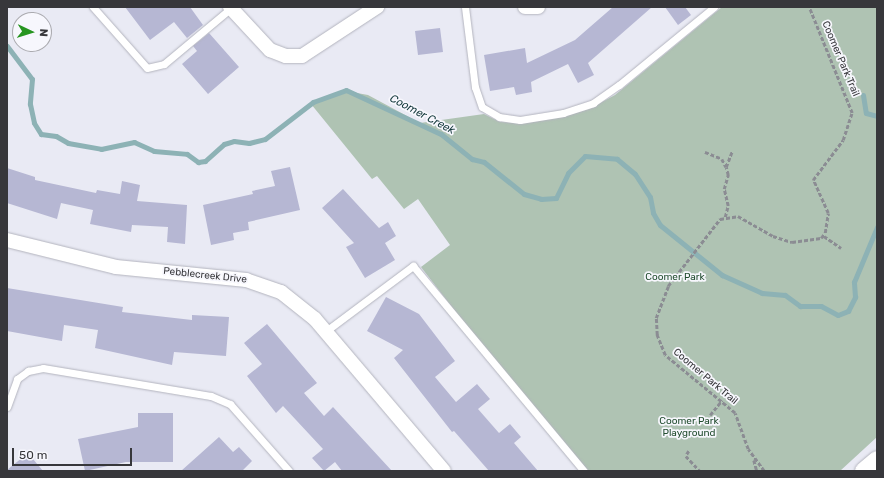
<!DOCTYPE html>
<style>
body{margin:0}
#map{position:relative;width:884px;height:478px;overflow:hidden;background:#e9eaf4;font-family:Rubik,sans-serif}
div>[style]{position:absolute}
.green>*{inset:0;background:#afc3b3}
.stream>*{height:5px;margin:-2.5px;padding:0 2.5px;transform-origin:2.5px;border-radius:2.5px;background:#8db2b5}
.building>*{inset:0;background:#b6b7d3}
.path>*{height:2.5px;margin-top:-1.25px;transform-origin:0;background:repeating-linear-gradient(90deg,#8b8c93 0 4px,transparent 0 6px)}
.roads{filter:drop-shadow(0 0 1px #b3b4be) drop-shadow(0 0 1px #b3b4be)}
.service>*{height:7px;margin:-3.5px;padding:0 3.5px;transform-origin:3.5px;border-radius:3.5px;background:#fff}
.minor>*{height:14px;margin:-7px;padding:0 7px;transform-origin:7px;border-radius:7px;background:#fff}
.tertiary>*{height:18px;margin:-9px;padding:0 9px;transform-origin:9px;border-radius:9px;background:#fff}
span{translate:-50% -50%;white-space:nowrap;text-align:center;line-height:1.15;-webkit-text-stroke:3.5px #f7f7fd;paint-order:stroke}
.street-label{font-size:10px;color:#37373b}
.park-label{font-size:10px;color:#224d2f}
.water-label{font-size:11px;color:#0f3538;font-style:italic}
.frame{position:absolute;inset:0;border:8px solid #37373b;pointer-events:none}
.north{position:absolute;left:12px;top:12px;width:40px;height:40px;box-sizing:border-box;background:#f7f7fd;border:1px solid #aaaaaf;border-radius:50%;rotate:94deg;font-size:11px;font-weight:700;line-height:16px;text-align:center;color:#37373b}
.north::after{content:'';display:block;margin:auto;width:14px;height:18px;background:#279520;clip-path:polygon(50% 0,100% 100%,50% 72%,0 100%)}
.scale{position:absolute;left:12px;top:448px;width:120px;height:18px;box-sizing:border-box;border:2px solid #37373b;border-top:0;padding-left:5px;font-size:12px;line-height:14px;white-space:nowrap;color:#37373b;-webkit-text-stroke:3px #f7f7fd;paint-order:stroke}
</style>
<div id="map">
<div class="green">
<div style="clip-path:polygon(722px 7px,877px 7px,877px 437px,840px 471px,588px 471px,468px 328px,421px 267px,450px 245px,418px 199px,404px 209px,377px 176px,372px 179px,311px 104px,346px 91px,368px 95px,420px 123px,484px 114px,500px 122px,517px 123px,562px 117px,589px 109px,615px 95px)"></div>
</div>
<div class="stream">
<div style="left:7px;top:46px;width:41px;rotate:52.9deg"></div>
<div style="left:32px;top:79px;width:25px;rotate:95deg"></div>
<div style="left:30px;top:104px;width:19px;rotate:78deg"></div>
<div style="left:34px;top:123px;width:13px;rotate:58deg"></div>
<div style="left:41px;top:134px;width:15px;rotate:8deg"></div>
<div style="left:56px;top:136px;width:14px;rotate:30deg"></div>
<div style="left:68px;top:143px;width:34px;rotate:10deg"></div>
<div style="left:101px;top:149px;width:34px;rotate:-12deg"></div>
<div style="left:134px;top:142px;width:22px;rotate:24deg"></div>
<div style="left:154px;top:151px;width:33px;rotate:5deg"></div>
<div style="left:187px;top:154px;width:14px;rotate:36deg"></div>
<div style="left:198px;top:162px;width:7px;rotate:-8deg"></div>
<div style="left:205px;top:161px;width:25px;rotate:-42deg"></div>
<div style="left:224px;top:144px;width:10px;rotate:-17deg"></div>
<div style="left:234px;top:141px;width:15px;rotate:8deg"></div>
<div style="left:249px;top:143px;width:16px;rotate:-14deg"></div>
<div style="left:265px;top:139px;width:61px;rotate:-37.6deg"></div>
<div style="left:313px;top:102px;width:35px;rotate:-20deg"></div>
<div style="left:346px;top:90px;width:105px;rotate:24.9deg"></div>
<div style="left:441px;top:134px;width:40px;rotate:39deg"></div>
<div style="left:472px;top:159px;width:12px;rotate:14deg"></div>
<div style="left:484px;top:162px;width:51px;rotate:38.7deg"></div>
<div style="left:524px;top:194px;width:18px;rotate:16deg"></div>
<div style="left:541px;top:199px;width:15px;rotate:-4deg"></div>
<div style="left:556px;top:198px;width:28px;rotate:-64deg"></div>
<div style="left:568px;top:173px;width:24px;rotate:-45deg"></div>
<div style="left:585px;top:156px;width:32px;rotate:5deg"></div>
<div style="left:617px;top:159px;width:23px;rotate:40deg"></div>
<div style="left:635px;top:174px;width:27px;rotate:57deg"></div>
<div style="left:650px;top:197px;width:16px;rotate:79deg"></div>
<div style="left:653px;top:213px;width:14px;rotate:60deg"></div>
<div style="left:660px;top:225px;width:80px;rotate:38.9deg"></div>
<div style="left:722px;top:275px;width:44px;rotate:24.2deg"></div>
<div style="left:762px;top:293px;width:23px;rotate:5deg"></div>
<div style="left:785px;top:295px;width:19px;rotate:36deg"></div>
<div style="left:800px;top:306px;width:21px"></div>
<div style="left:821px;top:306px;width:19px;rotate:28deg"></div>
<div style="left:838px;top:315px;width:11px;rotate:-22deg"></div>
<div style="left:848px;top:311px;width:16px;rotate:-63deg"></div>
<div style="left:855px;top:297px;width:15px;rotate:-94deg"></div>
<div style="left:854px;top:282px;width:60px;rotate:-67.3deg"></div>
<div style="left:863px;top:95px;width:18px;rotate:81deg"></div>
<div style="left:866px;top:113px;width:11px;rotate:15deg"></div>
</div>
<div class="building">
<div style="clip-path:polygon(125px 7px,190px 7px,203px 25px,187px 38px,174px 22px,150px 40px)"></div>
<div style="clip-path:polygon(613px 7px,652px 7px,588px 63px,594px 75px,578px 83px,568px 64px,531px 82px,532px 92px,516px 95px,514px 87px,490px 91px,484px 55px,525px 48px,527px 63px,575px 40px)"></div>
<div style="clip-path:polygon(665px 7px,685px 7px,691px 15px,678px 25px)"></div>
<div style="clip-path:polygon(440px 28px,443px 52px,418px 55px,415px 31px)"></div>
<div style="clip-path:polygon(209px 33px,239px 67px,208px 94px,182px 64px,197px 51px,193px 46px)"></div>
<div style="clip-path:polygon(290px 167px,300px 210px,248px 222px,249px 230px,233px 233px,234px 240px,211px 245px,203px 205px,253px 194px,252px 191px,275px 186px,271px 171px)"></div>
<div style="clip-path:polygon(7px 168px,35px 177px,35px 180px,96px 193px,97px 190px,120px 194px,122px 181px,140px 185px,137px 201px,187px 205px,185px 244px,167px 242px,168px 227px,132px 225px,131px 232px,90px 224px,93px 210px,61px 203px,57px 219px,7px 203px)"></div>
<div style="clip-path:polygon(343px 189px,379px 228px,388px 222px,396px 236px,385px 243px,395px 260px,365px 278px,346px 247px,354px 243px,322px 208px)"></div>
<div style="clip-path:polygon(7px 288px,123px 307px,122px 312px,192px 320px,192px 315px,229px 317px,226px 356px,174px 352px,172px 365px,95px 348px,98px 330px,64px 325px,62px 341px,7px 331px)"></div>
<div style="clip-path:polygon(386px 297px,419px 314px,455px 361px,435px 377px,456px 402px,477px 384px,490px 399px,478px 409px,499px 433px,510px 424px,521px 437px,514px 443px,538px 471px,489px 471px,454px 431px,452px 432px,394px 358px,403px 350px,367px 331px)"></div>
<div style="clip-path:polygon(267px 324px,317px 383px,304px 393px,324px 416px,333px 407px,392px 471px,342px 471px,335px 462px,324px 471px,312px 458px,323px 449px,283px 406px,276px 413px,247px 376px,262px 364px,244px 343px)"></div>
<div style="clip-path:polygon(138px 413px,173px 413px,173px 462px,126px 462px,85px 471px,78px 439px,138px 427px)"></div>
<div style="clip-path:polygon(219px 437px,233px 452px,239px 447px,252px 461px,242px 471px,181px 471px)"></div>
<div style="clip-path:polygon(28px 453px,43px 471px,7px 471px,7px 470px)"></div>
</div>
<div class="path">
<div style="left:705px;top:152px;width:18px;rotate:22deg"></div>
<div style="left:722px;top:159px;width:9px;rotate:63deg"></div>
<div style="left:725px;top:217px;width:11px;rotate:-75deg"></div>
<div style="left:728px;top:206px;width:17px;rotate:-103deg"></div>
<div style="left:724px;top:189px;width:15px;rotate:-74deg"></div>
<div style="left:728px;top:175px;width:8px;rotate:-104deg"></div>
<div style="left:726px;top:167px;width:17px;rotate:-69deg"></div>
<div style="left:824px;top:236px;width:21px;rotate:35deg"></div>
<div style="left:710px;top:415px;width:19px;rotate:-51deg"></div>
<div style="left:689px;top:451px;width:6px;rotate:121deg"></div>
<div style="left:686px;top:456px;width:21px;rotate:47deg"></div>
<div style="left:754px;top:460px;width:11px;rotate:75deg"></div>
<div style="left:764px;top:471px;width:27px;rotate:-126deg"></div>
<div style="left:748px;top:449px;width:38px;rotate:-110deg"></div>
<div style="left:735px;top:413px;width:91px;rotate:-140.4deg"></div>
<div style="left:665px;top:355px;width:22px;rotate:-112deg"></div>
<div style="left:657px;top:335px;width:17px;rotate:-93deg"></div>
<div style="left:656px;top:318px;width:34px;rotate:-69deg"></div>
<div style="left:668px;top:286px;width:85px;rotate:-52.2deg"></div>
<div style="left:720px;top:219px;width:18px;rotate:-9deg"></div>
<div style="left:738px;top:216px;width:40px;rotate:29.7deg"></div>
<div style="left:773px;top:236px;width:20px;rotate:18deg"></div>
<div style="left:792px;top:242px;width:29px;rotate:-8deg"></div>
<div style="left:821px;top:238px;width:6px;rotate:-51deg"></div>
<div style="left:825px;top:233px;width:20px;rotate:-81deg"></div>
<div style="left:828px;top:213px;width:36px;rotate:-114deg"></div>
<div style="left:813px;top:180px;width:50px;rotate:-53.1deg"></div>
<div style="left:843px;top:140px;width:28px;rotate:-72deg"></div>
<div style="left:852px;top:113px;width:114px;rotate:-112.1deg"></div>
</div>
<div class="roads">
<div class="service">
<div style="left:93px;top:7px;width:81px;rotate:48.5deg"></div>
<div style="left:147px;top:68px;width:17px;rotate:-13deg"></div>
<div style="left:164px;top:64px;width:87px;rotate:-39.9deg"></div>
<div style="left:465px;top:7px;width:81px;rotate:82.9deg"></div>
<div style="left:475px;top:87px;width:21px;rotate:71deg"></div>
<div style="left:482px;top:107px;width:20px;rotate:30deg"></div>
<div style="left:499px;top:117px;width:21px;rotate:8deg"></div>
<div style="left:520px;top:120px;width:44px;rotate:-9.2deg"></div>
<div style="left:563px;top:113px;width:32px;rotate:-18deg"></div>
<div style="left:593px;top:103px;width:32px;rotate:-35deg"></div>
<div style="left:619px;top:85px;width:123px;rotate:-39.4deg"></div>
<div style="left:326px;top:331px;width:109px;rotate:-36.8deg"></div>
<div style="left:413px;top:266px;width:267px;rotate:50.2deg"></div>
<div style="left:7px;top:407px;width:30px;rotate:-70deg"></div>
<div style="left:17px;top:379px;width:14px;rotate:-36deg"></div>
<div style="left:28px;top:371px;width:15px;rotate:-11deg"></div>
<div style="left:43px;top:368px;width:170px;rotate:9.5deg"></div>
<div style="left:211px;top:396px;width:21px;rotate:23deg"></div>
<div style="left:230px;top:404px;width:89px;rotate:48.6deg"></div>
</div>
<div class="minor">
<div style="left:230px;top:7px;width:59px;rotate:47.1deg"></div>
<div style="left:270px;top:50px;width:17px;rotate:21deg"></div>
<div style="left:286px;top:56px;width:16px"></div>
<div style="left:302px;top:56px;width:90px;rotate:-33.2deg"></div>
<div style="left:525px;top:7px;width:13px"></div>
<div style="left:7px;top:240px;width:112px;rotate:13.9deg"></div>
<div style="left:116px;top:267px;width:131px;rotate:5.7deg"></div>
<div style="left:246px;top:280px;width:37px;rotate:19deg"></div>
<div style="left:281px;top:292px;width:43px;rotate:38.5deg"></div>
<div style="left:315px;top:319px;width:199px;rotate:49.7deg"></div>
</div>
<div class="tertiary">
<div style="left:864px;top:471px;width:17px;rotate:-40deg"></div>
</div>
</div>
<div class="street-label">
<span style="left:840px;top:59px;rotate:67deg">Coomer Park Trail</span>
<span style="left:205px;top:276px;rotate:6deg">Pebblecreek Drive</span>
<span style="left:705px;top:377px;rotate:40deg">Coomer Park Trail</span>
</div>
<div class="park-label">
<span style="left:675px;top:278px">Coomer Park</span>
<span style="left:689px;top:427px">Coomer Park<br>Playground</span>
</div>
<div class="water-label">
<span style="left:422px;top:115px;rotate:28deg">Coomer Creek</span>
</div>
<div class="frame"></div>
<div class="north">N</div>
<div class="scale">50 m</div>
</div>
